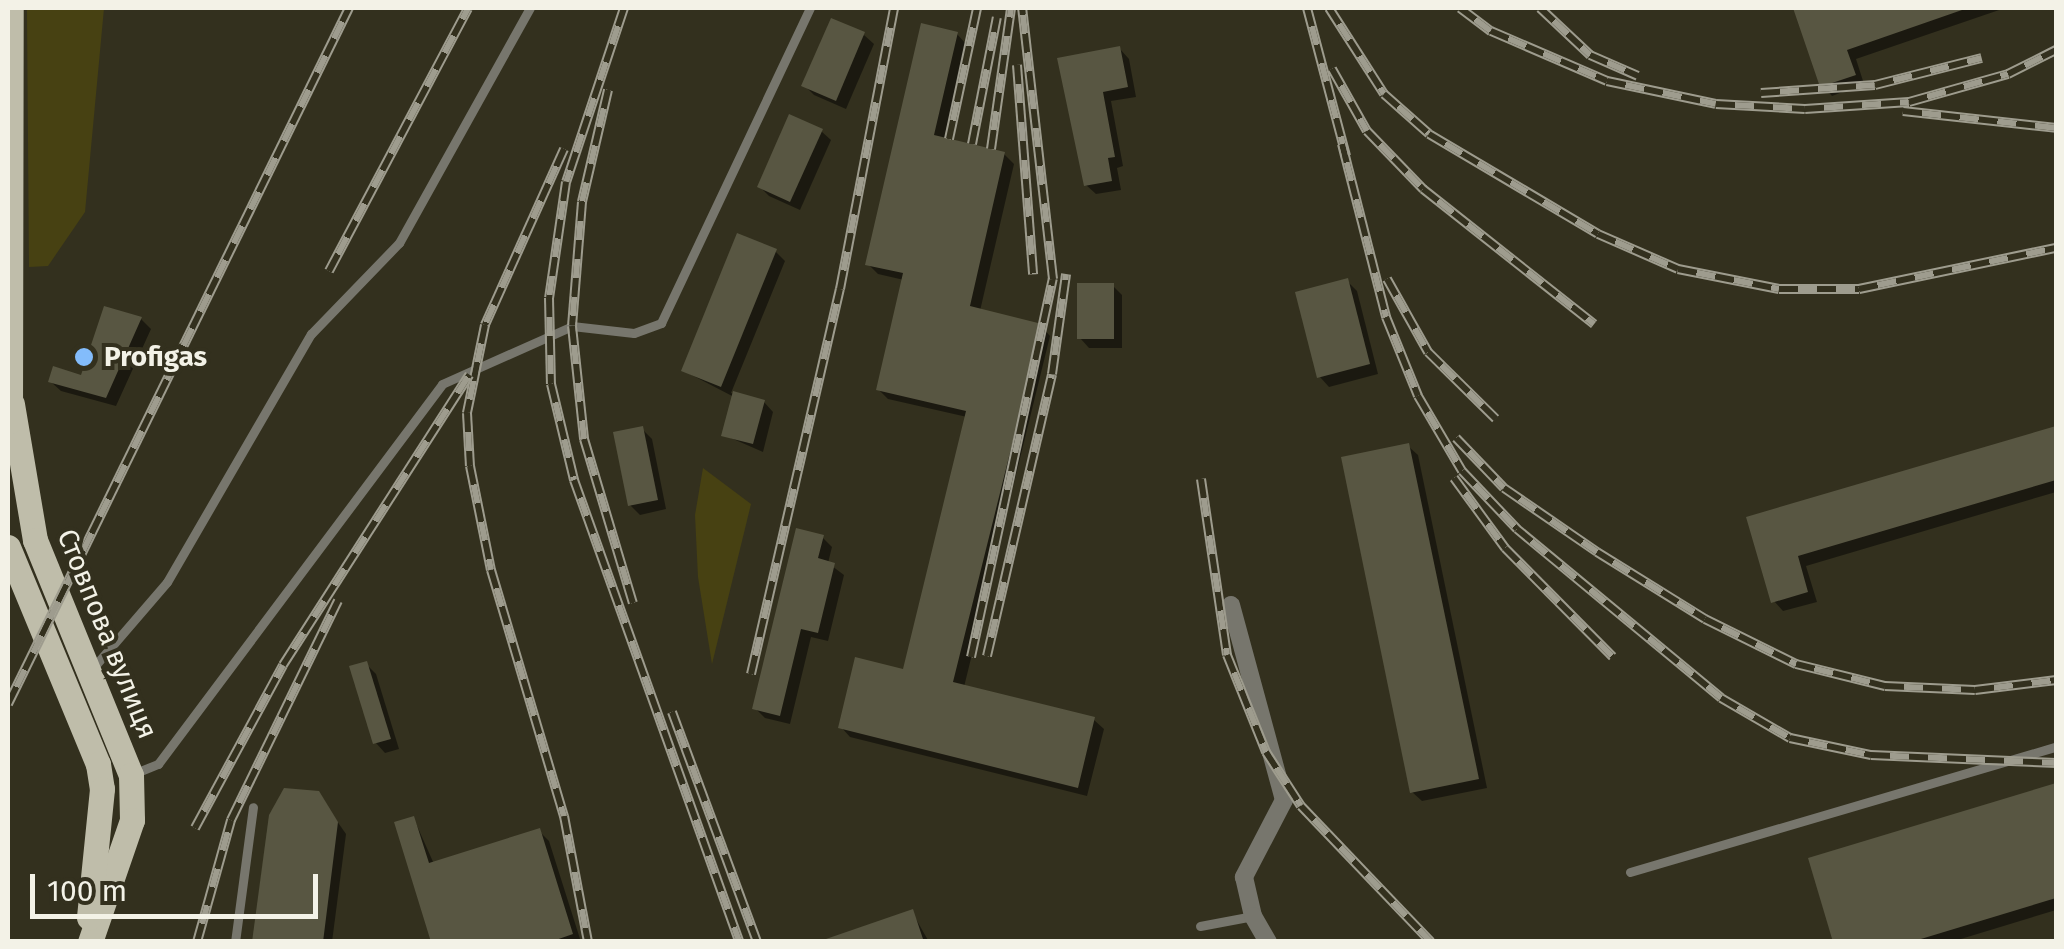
<!DOCTYPE html>
<meta charset="utf-8">
<style>
body{margin:0}
#map{position:relative;width:2064px;height:949px;overflow:hidden;background:#33301e;font-family:"Fira Sans",sans-serif}
div>[style]{position:absolute}
.green>*{inset:0;background:#474112}
.shadow>*{inset:0;background:#0007}
.building>*{inset:0;background:#585642}
.lane>*{height:9px;margin:-4.5px;padding:0 4.5px;transform-origin:4.5px;border-radius:4.5px;background:#77766d}
.street>*{height:18px;margin:-9px;padding:0 9px;transform-origin:9px;border-radius:9px;background:#77766d}
.primary>*{height:25px;margin:-12.5px;padding:0 12.5px;transform-origin:12.5px;border-radius:12.5px;background:#bfbdaa}
.rail>*{height:10px;margin-top:-5px;transform-origin:0;background:repeating-linear-gradient(90deg,#33301e 0 19px,#9e9c8e 0 38px);box-sizing:border-box;border-block:2px solid #9e9c8e}
.dots>*{width:28px;height:28px;translate:-50% -50%;box-sizing:border-box;border:5px solid #33301e;border-radius:50%}
span{translate:-50% -50%;white-space:nowrap;text-align:center;line-height:1.15;-webkit-text-stroke:8px #33301e;paint-order:stroke}
.poi-label{font-size:28px;color:#f3f2e7;font-weight:700}
.left{translate:0 -50%;text-align:left}
.street-label{font-size:28px;color:#f3f2e7}
.frame{position:absolute;inset:0;border:10px solid #f3f2e7;pointer-events:none}
.scale{position:absolute;left:30px;top:874px;width:288px;height:45px;box-sizing:border-box;border:5px solid #f3f2e7;border-top:0;padding-left:12px;font-size:30px;line-height:35px;white-space:nowrap;color:#f3f2e7;-webkit-text-stroke:8px #33301e;paint-order:stroke}
</style>
<div id="map">
<div class="green">
<div style="clip-path:polygon(27px 8px,104px 8px,85px 212px,48px 266px,29px 267px)"></div>
<div style="clip-path:polygon(703px 468px,751px 504px,712px 664px,698px 577px,695px 515px)"></div>
</div>
<div class="shadow">
<div style="clip-path:polygon(1796px 8px,2005px 8px,1856px 59px,1864px 84px,1832px 96px,1823px 86px)"></div>
<div style="clip-path:polygon(957px 34px,966px 44px,944px 140px,1004px 154px,1014px 164px,980px 311px,1041px 326px,1050px 336px,964px 687px,1094px 720px,1104px 729px,1087px 796px,850px 737px,841px 727px,905px 672px,967px 417px,888px 399px,878px 389px,904px 280px,878px 274px,868px 264px)"></div>
<div style="clip-path:polygon(864px 35px,874px 44px,846px 109px,814px 95px,804px 85px)"></div>
<div style="clip-path:polygon(1120px 49px,1129px 59px,1136px 97px,1111px 101px,1123px 166px,1117px 168px,1121px 190px,1096px 194px,1086px 185px,1060px 60px)"></div>
<div style="clip-path:polygon(821px 131px,831px 140px,800px 210px,769px 196px,760px 187px)"></div>
<div style="clip-path:polygon(775px 251px,785px 261px,731px 393px,764px 402px,773px 412px,763px 452px,724px 435px,734px 397px,684px 371px)"></div>
<div style="clip-path:polygon(1347px 281px,1357px 291px,1378px 374px,1329px 387px,1320px 377px)"></div>
<div style="clip-path:polygon(1112px 285px,1122px 295px,1122px 348px,1089px 348px,1080px 338px)"></div>
<div style="clip-path:polygon(141px 319px,151px 329px,116px 406px,61px 391px,51px 382px,83px 378px)"></div>
<div style="clip-path:polygon(2056px 428px,2056px 492px,1806px 566px,1817px 602px,1783px 611px,1774px 601px,1749px 518px)"></div>
<div style="clip-path:polygon(642px 429px,652px 439px,666px 509px,640px 515px,630px 505px)"></div>
<div style="clip-path:polygon(1408px 446px,1418px 455px,1487px 788px,1422px 801px,1412px 792px)"></div>
<div style="clip-path:polygon(822px 537px,832px 547px,828px 563px,844px 575px,828px 641px,811px 637px,790px 724px,765px 718px,755px 708px)"></div>
<div style="clip-path:polygon(366px 664px,376px 674px,399px 749px,385px 753px,376px 743px)"></div>
<div style="clip-path:polygon(2056px 785px,2056px 910px,1951px 942px,1836px 942px,1811px 859px)"></div>
<div style="clip-path:polygon(318px 794px,346px 834px,332px 942px,257px 942px)"></div>
<div style="clip-path:polygon(414px 819px,434px 864px,539px 831px,549px 841px,581px 942px,434px 942px)"></div>
<div style="clip-path:polygon(912px 912px,929px 942px,858px 942px)"></div>
</div>
<div class="building">
<div style="clip-path:polygon(1793px 8px,1961px 8px,1962px 10px,1847px 50px,1856px 75px,1820px 87px)"></div>
<div style="clip-path:polygon(831px 18px,865px 32px,836px 101px,801px 86px)"></div>
<div style="clip-path:polygon(921px 23px,958px 32px,934px 135px,1005px 152px,970px 306px,1042px 324px,953px 682px,1095px 717px,1078px 788px,838px 728px,855px 657px,903px 669px,966px 411px,876px 390px,903px 273px,865px 265px)"></div>
<div style="clip-path:polygon(1120px 46px,1128px 87px,1103px 92px,1115px 157px,1108px 158px,1112px 181px,1084px 186px,1057px 58px)"></div>
<div style="clip-path:polygon(789px 114px,823px 129px,790px 202px,757px 187px)"></div>
<div style="clip-path:polygon(737px 233px,777px 249px,721px 387px,681px 371px)"></div>
<div style="clip-path:polygon(1348px 278px,1370px 364px,1317px 378px,1295px 292px)"></div>
<div style="clip-path:polygon(1077px 283px,1114px 283px,1114px 339px,1077px 339px)"></div>
<div style="clip-path:polygon(104px 306px,142px 317px,106px 398px,48px 382px,53px 366px,81px 375px)"></div>
<div style="clip-path:polygon(733px 391px,765px 400px,753px 444px,721px 436px)"></div>
<div style="clip-path:polygon(643px 426px,658px 500px,628px 506px,613px 432px)"></div>
<div style="clip-path:polygon(2056px 426px,2056px 480px,1798px 556px,1808px 592px,1771px 603px,1746px 517px)"></div>
<div style="clip-path:polygon(1409px 443px,1479px 779px,1410px 793px,1341px 457px)"></div>
<div style="clip-path:polygon(796px 528px,824px 535px,818px 558px,835px 563px,818px 633px,801px 629px,780px 716px,752px 709px)"></div>
<div style="clip-path:polygon(367px 661px,391px 739px,373px 744px,349px 666px)"></div>
<div style="clip-path:polygon(2056px 783px,2056px 898px,1911px 942px,1833px 942px,1808px 858px)"></div>
<div style="clip-path:polygon(284px 788px,319px 791px,338px 822px,323px 942px,252px 942px,269px 815px)"></div>
<div style="clip-path:polygon(414px 816px,429px 863px,540px 828px,573px 934px,550px 942px,431px 942px,394px 822px)"></div>
<div style="clip-path:polygon(913px 909px,924px 942px,826px 942px,826px 939px)"></div>
</div>
<div class="lane">
<div style="left:93px;top:668px;width:113px;rotate:-49.3deg"></div>
<div style="left:167px;top:582px;width:287px;rotate:-59.9deg"></div>
<div style="left:311px;top:334px;width:127px;rotate:-46deg"></div>
<div style="left:399px;top:243px;width:269px;rotate:-60.9deg"></div>
<div style="left:133px;top:774px;width:27px;rotate:-22deg"></div>
<div style="left:158px;top:764px;width:474px;rotate:-53.2deg"></div>
<div style="left:442px;top:384px;width:142px;rotate:-24deg"></div>
<div style="left:572px;top:326px;width:62px;rotate:6.4deg"></div>
<div style="left:634px;top:333px;width:29px;rotate:-20deg"></div>
<div style="left:661px;top:323px;width:348px;rotate:-64.7deg"></div>
<div style="left:1630px;top:872px;width:444px;rotate:-16.4deg"></div>
<div style="left:1200px;top:926px;width:54px;rotate:-10.7deg"></div>
<div style="left:235px;top:942px;width:136px;rotate:-82.4deg"></div>
</div>
<div class="street">
<div style="left:1231px;top:605px;width:202px;rotate:74.8deg"></div>
<div style="left:1284px;top:800px;width:87px;rotate:117.5deg"></div>
<div style="left:1244px;top:877px;width:40px;rotate:77deg"></div>
<div style="left:1253px;top:916px;width:30px;rotate:60deg"></div>
</div>
<div class="primary">
<div style="left:12px;top:404px;width:138px;rotate:80.4deg"></div>
<div style="left:35px;top:540px;width:254px;rotate:67.8deg"></div>
<div style="left:131px;top:775px;width:45px;rotate:88.7deg"></div>
<div style="left:132px;top:820px;width:129px;rotate:109deg"></div>
<div style="left:10px;top:421px;width:413px;rotate:-89.9deg"></div>
<div style="left:8px;top:547px;width:235px;rotate:67.5deg"></div>
<div style="left:98px;top:764px;width:25px;rotate:81deg"></div>
<div style="left:102px;top:789px;width:129px;rotate:95.8deg"></div>
</div>
<div class="rail">
<div style="left:624px;top:8px;width:183px;rotate:108.4deg"></div>
<div style="left:566px;top:182px;width:117px;rotate:98.3deg"></div>
<div style="left:549px;top:298px;width:86px;rotate:88.7deg"></div>
<div style="left:551px;top:384px;width:99px;rotate:76.5deg"></div>
<div style="left:574px;top:480px;width:491px;rotate:70.3deg"></div>
<div style="left:1307px;top:8px;width:153px;rotate:75.2deg"></div>
<div style="left:1329px;top:8px;width:102px;rotate:57.4deg"></div>
<div style="left:1384px;top:94px;width:60px;rotate:41.6deg"></div>
<div style="left:1429px;top:134px;width:196px;rotate:30.6deg"></div>
<div style="left:1598px;top:234px;width:87px;rotate:23.6deg"></div>
<div style="left:1678px;top:269px;width:103px;rotate:11.2deg"></div>
<div style="left:1779px;top:289px;width:80px"></div>
<div style="left:1859px;top:289px;width:201px;rotate:-11.8deg"></div>
<div style="left:1460px;top:8px;width:39px;rotate:37deg"></div>
<div style="left:1491px;top:31px;width:126px;rotate:23.3deg"></div>
<div style="left:1607px;top:81px;width:111px;rotate:11.9deg"></div>
<div style="left:1716px;top:104px;width:89px;rotate:3.2deg"></div>
<div style="left:1805px;top:109px;width:104px;rotate:-3.9deg"></div>
<div style="left:1909px;top:102px;width:103px;rotate:-15.8deg"></div>
<div style="left:2008px;top:74px;width:54px;rotate:-26.6deg"></div>
<div style="left:1540px;top:8px;width:69px;rotate:43.2deg"></div>
<div style="left:1590px;top:55px;width:52px;rotate:23.6deg"></div>
<div style="left:1017px;top:65px;width:210px;rotate:85.6deg"></div>
<div style="left:1332px;top:69px;width:71px;rotate:60.6deg"></div>
<div style="left:1367px;top:131px;width:81px;rotate:46deg"></div>
<div style="left:1423px;top:189px;width:218px;rotate:38.3deg"></div>
<div style="left:608px;top:90px;width:115px;rotate:103.1deg"></div>
<div style="left:582px;top:202px;width:124px;rotate:94.6deg"></div>
<div style="left:572px;top:326px;width:114px;rotate:83.9deg"></div>
<div style="left:584px;top:439px;width:171px;rotate:73.4deg"></div>
<div style="left:1761px;top:93px;width:114px;rotate:-4deg"></div>
<div style="left:1875px;top:85px;width:110px;rotate:-14.2deg"></div>
<div style="left:1903px;top:111px;width:154px;rotate:6.3deg"></div>
<div style="left:949px;top:139px;width:134px;rotate:-77.9deg"></div>
<div style="left:972px;top:144px;width:129px;rotate:-78.9deg"></div>
<div style="left:1342px;top:144px;width:179px;rotate:75.7deg"></div>
<div style="left:1386px;top:317px;width:85px;rotate:67.9deg"></div>
<div style="left:1418px;top:396px;width:87px;rotate:59.6deg"></div>
<div style="left:1462px;top:471px;width:80px;rotate:46.5deg"></div>
<div style="left:1517px;top:529px;width:265px;rotate:39.6deg"></div>
<div style="left:1721px;top:698px;width:80px;rotate:30.1deg"></div>
<div style="left:1790px;top:738px;width:83px;rotate:11.9deg"></div>
<div style="left:1871px;top:755px;width:185px;rotate:2.5deg"></div>
<div style="left:564px;top:149px;width:193px;rotate:114.2deg"></div>
<div style="left:485px;top:325px;width:90px;rotate:101.6deg"></div>
<div style="left:467px;top:413px;width:53px;rotate:86.8deg"></div>
<div style="left:470px;top:466px;width:106px;rotate:78.6deg"></div>
<div style="left:491px;top:570px;width:257px;rotate:73.5deg"></div>
<div style="left:564px;top:816px;width:128px;rotate:79.2deg"></div>
<div style="left:991px;top:149px;width:142px;rotate:-81.9deg"></div>
<div style="left:329px;top:271px;width:297px;rotate:-62.1deg"></div>
<div style="left:1387px;top:279px;width:84px;rotate:60.7deg"></div>
<div style="left:1428px;top:352px;width:95px;rotate:44.6deg"></div>
<div style="left:1456px;top:438px;width:69px;rotate:46.2deg"></div>
<div style="left:1504px;top:488px;width:113px;rotate:34.5deg"></div>
<div style="left:1597px;top:552px;width:127px;rotate:31.8deg"></div>
<div style="left:1705px;top:619px;width:102px;rotate:26.3deg"></div>
<div style="left:1796px;top:664px;width:92px;rotate:13.9deg"></div>
<div style="left:1885px;top:686px;width:90px;rotate:2.5deg"></div>
<div style="left:1975px;top:690px;width:82px;rotate:-7deg"></div>
<div style="left:1454px;top:478px;width:87px;rotate:53.9deg"></div>
<div style="left:1505px;top:548px;width:153px;rotate:45.3deg"></div>
<div style="left:1201px;top:479px;width:178px;rotate:81.6deg"></div>
<div style="left:1227px;top:655px;width:105px;rotate:68.1deg"></div>
<div style="left:1266px;top:752px;width:64px;rotate:57.1deg"></div>
<div style="left:1301px;top:806px;width:188px;rotate:46.3deg"></div>
<div style="left:987px;top:656px;width:289px;rotate:-77deg"></div>
<div style="left:1052px;top:374px;width:101px;rotate:-82deg"></div>
<div style="left:971px;top:657px;width:387px;rotate:-77.8deg"></div>
<div style="left:1053px;top:279px;width:273px;rotate:-96.5deg"></div>
<div style="left:751px;top:674px;width:395px;rotate:-77deg"></div>
<div style="left:840px;top:289px;width:286px;rotate:-79.1deg"></div>
<div style="left:8px;top:704px;width:775px;rotate:-63.9deg"></div>
<div style="left:672px;top:712px;width:245px;rotate:69.7deg"></div>
<div style="left:195px;top:828px;width:185px;rotate:-61.6deg"></div>
<div style="left:283px;top:665px;width:345px;rotate:-57.3deg"></div>
<div style="left:197px;top:942px;width:127px;rotate:-74.4deg"></div>
<div style="left:231px;top:820px;width:244px;rotate:-64deg"></div>
</div>
<div class="dots">
<div style="left:84px;top:357px;background:#83bcfb"></div>
</div>
<div class="poi-label">
<span class="left" style="left:104px;top:357px">Profigas</span>
</div>
<div class="street-label">
<span style="left:107px;top:634px;rotate:68deg">Стовпова вулиця</span>
</div>
<div class="frame"></div>
<div class="scale">100 m</div>
</div>
